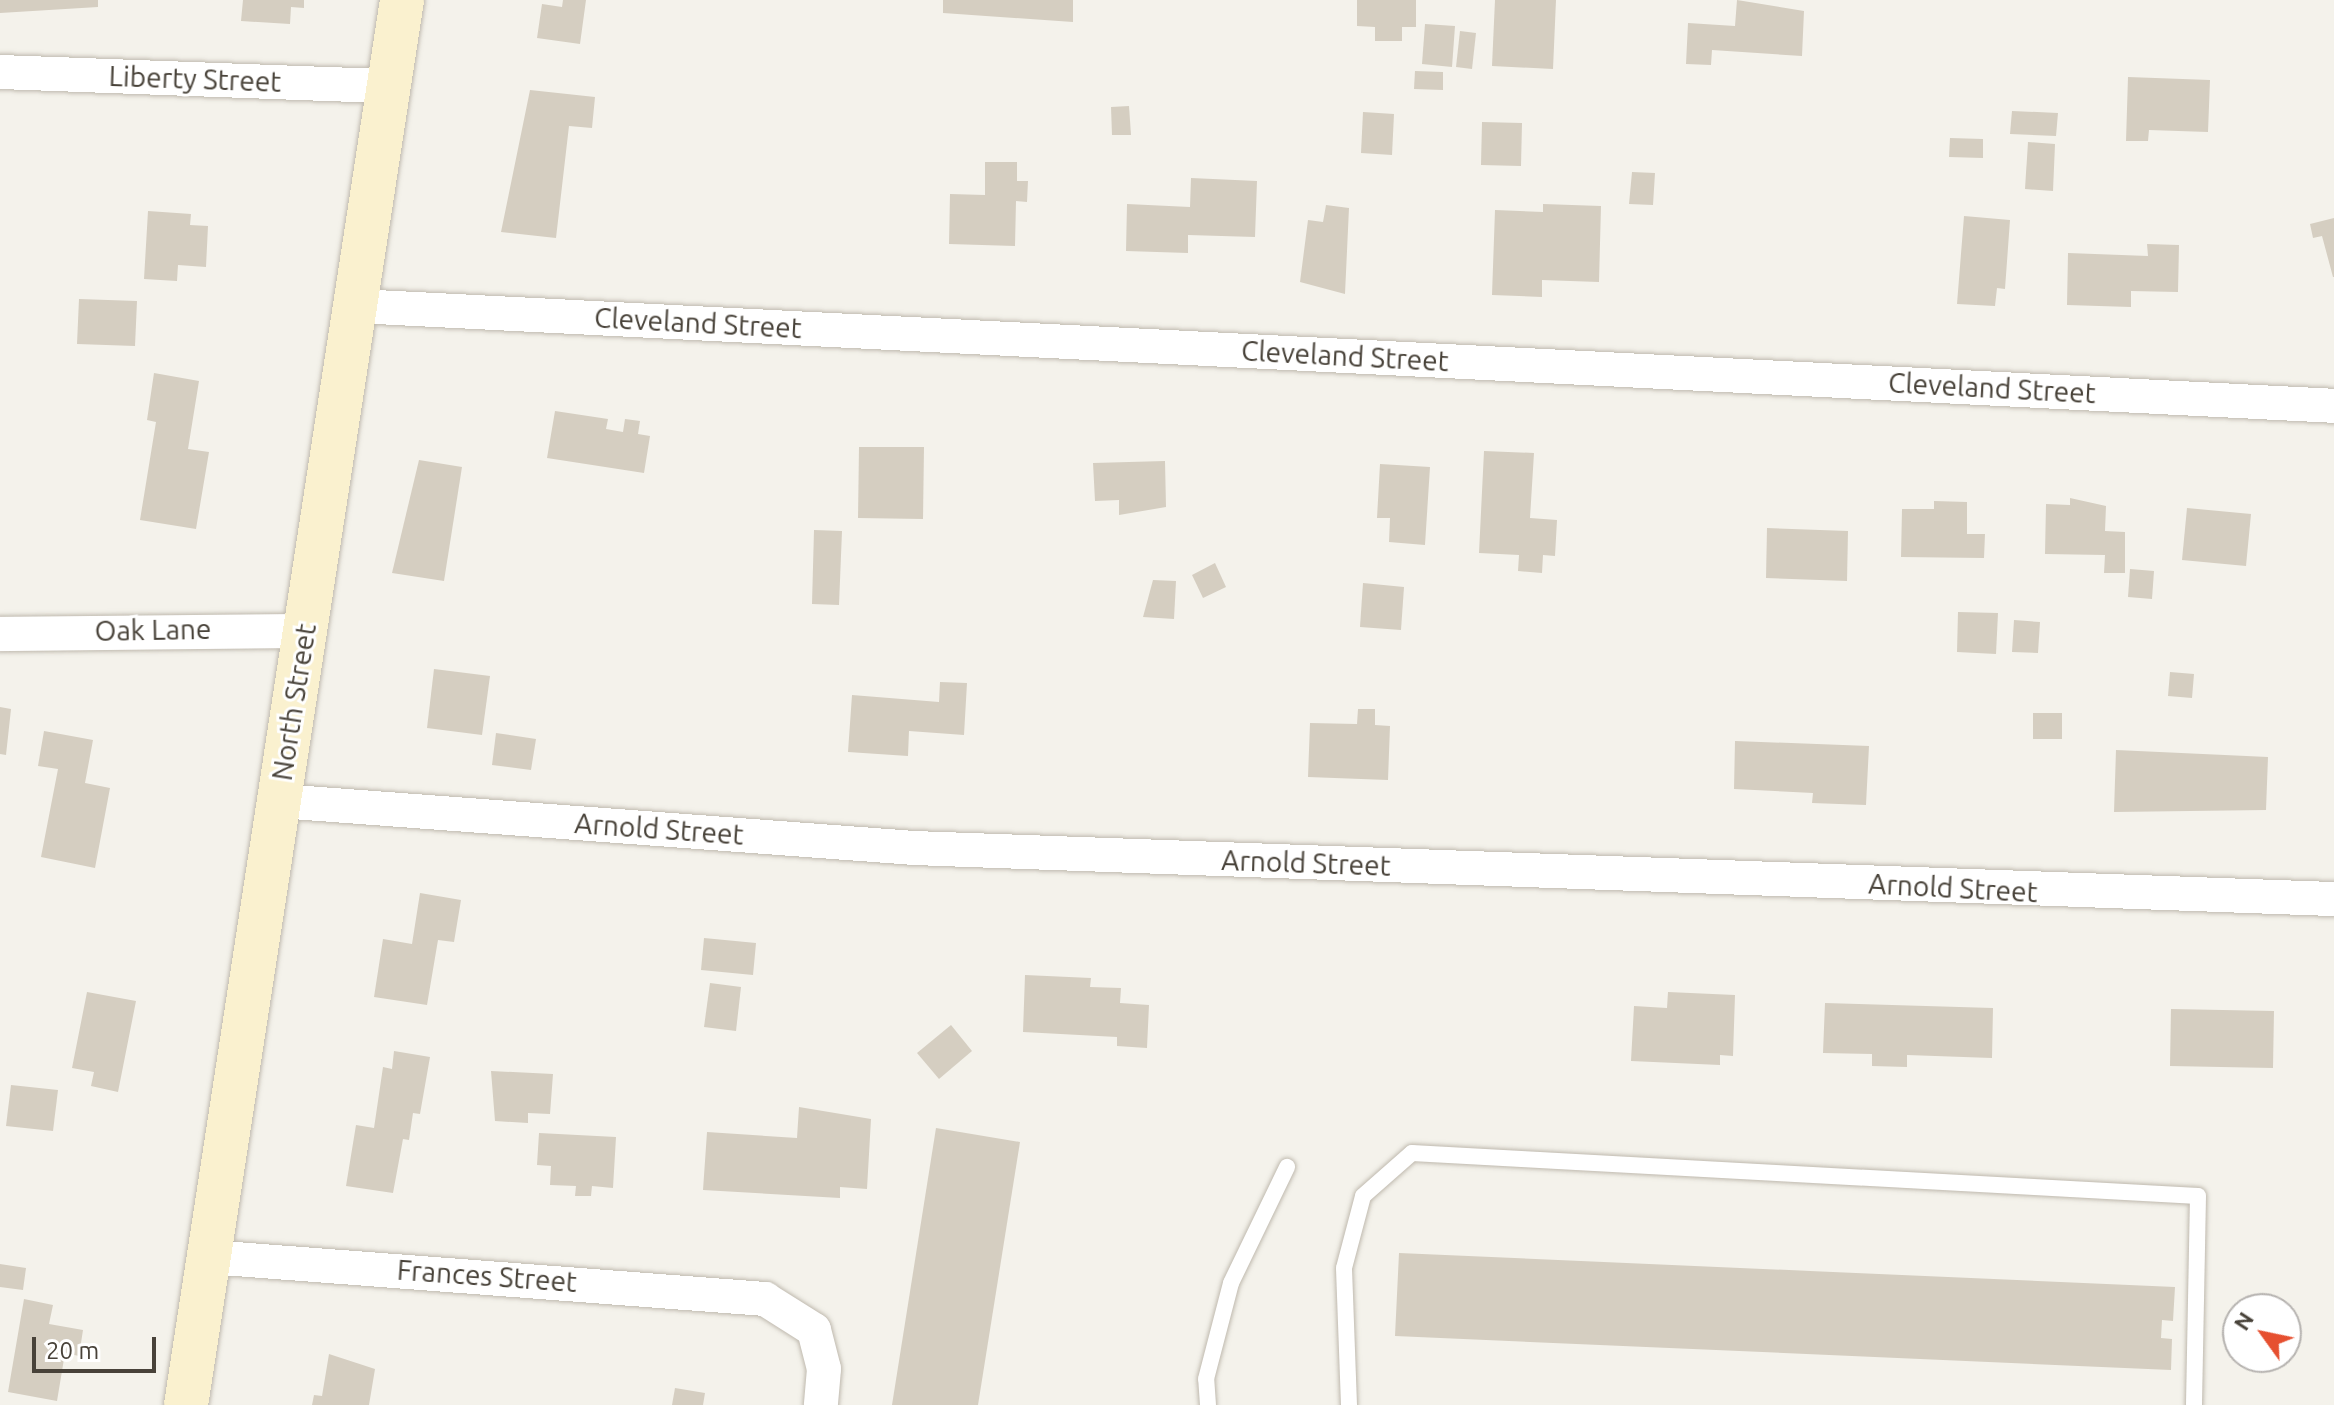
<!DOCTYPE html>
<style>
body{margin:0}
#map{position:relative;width:2334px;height:1405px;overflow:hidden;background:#f4f2eb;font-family:Ubuntu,sans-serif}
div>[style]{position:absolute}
.building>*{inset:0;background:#d5cec1}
.roads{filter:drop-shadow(0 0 2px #bfb9ae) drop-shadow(0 0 2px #bfb9ae)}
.lane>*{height:16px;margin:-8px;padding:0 8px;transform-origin:8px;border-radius:8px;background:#fff}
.street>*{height:34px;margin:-17px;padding:0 17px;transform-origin:17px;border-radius:17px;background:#fff}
.secondary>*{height:44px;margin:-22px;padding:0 22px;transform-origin:22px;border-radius:22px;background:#faf1cf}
span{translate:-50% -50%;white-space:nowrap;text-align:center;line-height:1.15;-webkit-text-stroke:6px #fff;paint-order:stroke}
.street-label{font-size:28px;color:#484239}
.north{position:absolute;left:2222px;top:1293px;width:80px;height:80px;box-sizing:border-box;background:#fff;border:2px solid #b6b3b0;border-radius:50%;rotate:303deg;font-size:22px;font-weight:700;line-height:32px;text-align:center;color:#484239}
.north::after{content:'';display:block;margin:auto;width:28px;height:36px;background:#e65030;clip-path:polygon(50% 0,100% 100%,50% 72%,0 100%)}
.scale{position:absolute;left:32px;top:1337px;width:124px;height:36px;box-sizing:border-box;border:4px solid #484239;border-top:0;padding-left:10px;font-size:24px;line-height:28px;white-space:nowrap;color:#484239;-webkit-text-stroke:6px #fff;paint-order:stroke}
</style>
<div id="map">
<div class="building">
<div style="clip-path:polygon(0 0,98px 0,98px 7px,0 13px)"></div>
<div style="clip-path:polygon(243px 0,304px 0,304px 8px,291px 7px,290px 24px,241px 21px)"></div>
<div style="clip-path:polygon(563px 0,586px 0,580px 44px,537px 38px,542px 4px,562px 7px)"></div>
<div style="clip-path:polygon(943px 0,1073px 0,1073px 22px,943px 13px)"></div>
<div style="clip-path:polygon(1357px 0,1416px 0,1416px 27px,1402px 27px,1402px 41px,1375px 41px,1375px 27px,1357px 26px)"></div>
<div style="clip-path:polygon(1495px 0,1556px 0,1553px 69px,1492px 66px)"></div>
<div style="clip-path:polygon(1737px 0,1804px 11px,1802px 56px,1712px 50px,1711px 65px,1686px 64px,1688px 23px,1735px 26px)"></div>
<div style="clip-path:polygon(1425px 24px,1455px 26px,1452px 67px,1422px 64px)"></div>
<div style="clip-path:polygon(1460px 31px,1476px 33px,1472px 69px,1456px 67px)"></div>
<div style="clip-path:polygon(1415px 71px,1443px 72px,1443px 90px,1414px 89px)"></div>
<div style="clip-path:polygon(2128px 77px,2210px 80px,2208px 132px,2149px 130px,2148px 141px,2126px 141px)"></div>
<div style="clip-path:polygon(530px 90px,595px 97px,592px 128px,569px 126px,556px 238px,501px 232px)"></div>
<div style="clip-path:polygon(1129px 106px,1131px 135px,1112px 135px,1111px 107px)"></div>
<div style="clip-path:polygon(2012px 111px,2058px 113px,2056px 136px,2010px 134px)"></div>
<div style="clip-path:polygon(1363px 112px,1394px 114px,1392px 155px,1361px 153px)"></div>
<div style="clip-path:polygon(1482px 122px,1522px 123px,1521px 166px,1481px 165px)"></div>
<div style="clip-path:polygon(1950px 138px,1983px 139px,1983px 158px,1949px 157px)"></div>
<div style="clip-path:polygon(2028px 142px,2055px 144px,2053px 191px,2025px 189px)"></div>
<div style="clip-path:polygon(985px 162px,1017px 162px,1017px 181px,1028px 181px,1027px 202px,1016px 201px,1015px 246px,949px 244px,950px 194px,985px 195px)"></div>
<div style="clip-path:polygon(1632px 172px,1655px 173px,1653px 205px,1629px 204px)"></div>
<div style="clip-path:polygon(1191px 178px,1257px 181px,1255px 237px,1188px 235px,1188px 253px,1126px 251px,1127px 204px,1190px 207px)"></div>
<div style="clip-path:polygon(1543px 204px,1601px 206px,1599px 282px,1542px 280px,1542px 297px,1492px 295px,1495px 210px,1543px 212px)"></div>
<div style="clip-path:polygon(1326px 205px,1349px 208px,1345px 294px,1300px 282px,1308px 220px,1323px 222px)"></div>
<div style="clip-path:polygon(148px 211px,191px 214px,190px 225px,208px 226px,206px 267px,178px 265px,177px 281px,144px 279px)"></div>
<div style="clip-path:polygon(1964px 216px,2010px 220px,2005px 289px,1997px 288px,1995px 306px,1957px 304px)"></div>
<div style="clip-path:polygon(2334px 218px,2334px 277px,2333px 277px,2322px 236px,2313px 238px,2310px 224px)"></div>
<div style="clip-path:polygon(2147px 244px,2179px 245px,2178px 292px,2131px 291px,2131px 307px,2067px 305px,2068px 253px,2148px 256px)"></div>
<div style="clip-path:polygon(79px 299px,137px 301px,135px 346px,77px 344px)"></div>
<div style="clip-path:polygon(154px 373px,199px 381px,188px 449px,209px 452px,196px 529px,140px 520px,156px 422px,147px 420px)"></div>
<div style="clip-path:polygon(555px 411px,608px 419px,606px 429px,623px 432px,625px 419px,640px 421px,638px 434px,650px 436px,644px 473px,547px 458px)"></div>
<div style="clip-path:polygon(859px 447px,924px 447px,923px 519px,858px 518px)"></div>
<div style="clip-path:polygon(1484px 451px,1534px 453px,1530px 518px,1557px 520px,1555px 556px,1543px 555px,1542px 573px,1518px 571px,1519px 555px,1479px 553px)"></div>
<div style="clip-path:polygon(419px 460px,462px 467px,444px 581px,392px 573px)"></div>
<div style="clip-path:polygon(1165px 461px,1166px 507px,1119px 515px,1119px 500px,1095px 501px,1093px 463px)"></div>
<div style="clip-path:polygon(1380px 464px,1430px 467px,1425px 545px,1389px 542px,1390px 518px,1377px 518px)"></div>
<div style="clip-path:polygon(2070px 498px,2106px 506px,2105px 531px,2125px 532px,2125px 573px,2104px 573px,2105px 555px,2045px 554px,2046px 504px,2070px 505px)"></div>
<div style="clip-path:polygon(1934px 501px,1967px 502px,1967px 534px,1985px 534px,1984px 558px,1901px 557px,1902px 509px,1934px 509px)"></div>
<div style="clip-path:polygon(2187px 508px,2251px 514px,2246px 566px,2182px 560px)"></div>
<div style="clip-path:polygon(1767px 528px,1848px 531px,1847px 581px,1766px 578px)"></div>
<div style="clip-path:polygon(814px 530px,842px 531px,839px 605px,812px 604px)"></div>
<div style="clip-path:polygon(1215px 563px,1226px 587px,1203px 598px,1192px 575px)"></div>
<div style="clip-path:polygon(2130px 569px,2154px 571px,2152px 599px,2128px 597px)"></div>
<div style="clip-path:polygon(1153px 580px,1176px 581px,1174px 619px,1143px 617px)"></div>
<div style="clip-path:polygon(1363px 583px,1404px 587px,1401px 630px,1360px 627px)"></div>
<div style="clip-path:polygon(1958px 612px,1998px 613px,1996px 654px,1957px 652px)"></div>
<div style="clip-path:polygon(2014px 620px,2040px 622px,2038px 653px,2012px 652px)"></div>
<div style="clip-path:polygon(434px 669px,490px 676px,482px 735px,427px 728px)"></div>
<div style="clip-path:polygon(2170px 672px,2194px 674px,2192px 698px,2168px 696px)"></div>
<div style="clip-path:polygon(940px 682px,967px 683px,964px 735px,909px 731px,908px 756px,848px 752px,852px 695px,939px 702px)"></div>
<div style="clip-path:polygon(0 707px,11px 709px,6px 755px,0 754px)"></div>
<div style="clip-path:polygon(1358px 709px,1375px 709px,1375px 725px,1390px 726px,1388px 780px,1308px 777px,1310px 723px,1357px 724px)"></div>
<div style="clip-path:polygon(2033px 713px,2062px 713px,2062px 739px,2033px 739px)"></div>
<div style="clip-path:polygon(44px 731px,93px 740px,85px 783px,110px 788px,95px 868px,41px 857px,58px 769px,38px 766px)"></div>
<div style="clip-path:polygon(496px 733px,536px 739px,531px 770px,492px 765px)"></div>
<div style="clip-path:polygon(1735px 741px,1869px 746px,1866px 805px,1812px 803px,1813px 793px,1734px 789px)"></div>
<div style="clip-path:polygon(2116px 750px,2268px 757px,2266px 810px,2114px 812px)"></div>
<div style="clip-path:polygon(420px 893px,461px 900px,454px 942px,438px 940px,427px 1005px,374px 997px,383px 939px,412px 944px)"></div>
<div style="clip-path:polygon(704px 938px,756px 943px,753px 975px,701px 970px)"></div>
<div style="clip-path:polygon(1025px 975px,1091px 978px,1090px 987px,1121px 988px,1120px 1003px,1149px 1005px,1147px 1048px,1117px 1046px,1117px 1037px,1023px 1032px)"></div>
<div style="clip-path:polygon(710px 983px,741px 987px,736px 1031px,704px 1027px)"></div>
<div style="clip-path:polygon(87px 992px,136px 1001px,118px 1092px,91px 1086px,94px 1072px,72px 1068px)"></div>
<div style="clip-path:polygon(1668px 992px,1735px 995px,1733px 1056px,1720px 1055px,1720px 1065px,1631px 1061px,1634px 1006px,1667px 1008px)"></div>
<div style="clip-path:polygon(1825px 1003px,1993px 1008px,1992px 1058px,1907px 1055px,1907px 1067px,1872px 1066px,1872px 1054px,1823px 1053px)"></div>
<div style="clip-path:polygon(2171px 1009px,2274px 1011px,2273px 1068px,2170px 1066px)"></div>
<div style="clip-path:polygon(951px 1025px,972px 1051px,939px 1079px,917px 1053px)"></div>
<div style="clip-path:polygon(394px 1051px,430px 1057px,420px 1114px,413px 1113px,409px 1140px,403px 1139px,393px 1193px,346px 1186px,356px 1125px,374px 1128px,383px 1067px,392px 1069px)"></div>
<div style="clip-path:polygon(491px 1071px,553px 1074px,550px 1114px,528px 1113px,528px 1123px,495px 1121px)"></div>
<div style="clip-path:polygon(11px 1085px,58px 1090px,53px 1131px,6px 1126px)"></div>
<div style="clip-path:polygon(799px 1107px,871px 1119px,867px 1189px,840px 1187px,840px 1198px,703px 1190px,707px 1132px,797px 1138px)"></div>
<div style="clip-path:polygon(936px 1128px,1020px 1142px,978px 1405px,892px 1405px)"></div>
<div style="clip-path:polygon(539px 1133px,616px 1137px,613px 1188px,592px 1186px,591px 1196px,575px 1196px,576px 1186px,550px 1185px,551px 1166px,537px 1165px)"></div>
<div style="clip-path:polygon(1399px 1253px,2175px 1287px,2173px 1321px,2162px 1320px,2161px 1338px,2172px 1339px,2171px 1370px,1395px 1336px)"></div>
<div style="clip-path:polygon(0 1264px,26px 1268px,23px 1290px,0 1287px)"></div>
<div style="clip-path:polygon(24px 1299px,53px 1305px,49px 1324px,83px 1330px,79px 1356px,65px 1353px,57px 1401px,8px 1392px)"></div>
<div style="clip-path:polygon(329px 1354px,375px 1369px,369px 1405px,312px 1405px,314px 1395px,322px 1396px)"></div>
<div style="clip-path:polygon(675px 1388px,705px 1393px,703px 1405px,672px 1405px)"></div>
</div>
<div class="roads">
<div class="lane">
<div style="left:1208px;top:1405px;width:26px;rotate:-94deg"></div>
<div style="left:1206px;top:1379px;width:99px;rotate:-75.4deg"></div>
<div style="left:1231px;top:1283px;width:129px;rotate:-64.2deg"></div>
<div style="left:1349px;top:1405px;width:137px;rotate:-92.1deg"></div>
<div style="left:1344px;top:1268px;width:74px;rotate:-75.2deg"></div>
<div style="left:1363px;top:1196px;width:65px;rotate:-41.3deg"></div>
<div style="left:1412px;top:1153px;width:787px;rotate:3.13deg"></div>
<div style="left:2198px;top:1196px;width:209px;rotate:91.1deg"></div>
</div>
<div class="street">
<div style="left:0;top:72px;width:389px;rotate:2.1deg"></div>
<div style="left:356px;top:306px;width:1981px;rotate:2.89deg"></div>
<div style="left:0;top:634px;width:305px;rotate:-0.6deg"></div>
<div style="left:279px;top:801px;width:637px;rotate:4.23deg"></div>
<div style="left:914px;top:848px;width:1421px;rotate:2.06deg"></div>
<div style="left:209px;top:1257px;width:558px;rotate:4.32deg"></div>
<div style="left:765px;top:1299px;width:58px;rotate:32.3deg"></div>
<div style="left:814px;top:1330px;width:40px;rotate:75.6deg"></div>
<div style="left:824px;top:1369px;width:36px;rotate:95deg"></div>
</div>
<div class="secondary">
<div style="left:186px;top:1405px;width:1422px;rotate:-81.26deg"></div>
</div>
</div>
<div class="street-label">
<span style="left:195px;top:79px;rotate:2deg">Liberty Street</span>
<span style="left:698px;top:323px;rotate:3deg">Cleveland Street</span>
<span style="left:1345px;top:356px;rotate:3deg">Cleveland Street</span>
<span style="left:1992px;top:388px;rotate:3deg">Cleveland Street</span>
<span style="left:153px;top:630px;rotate:-1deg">Oak Lane</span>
<span style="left:294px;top:702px;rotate:-81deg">North Street</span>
<span style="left:659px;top:829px;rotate:4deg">Arnold Street</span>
<span style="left:1306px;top:863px;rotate:2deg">Arnold Street</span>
<span style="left:1953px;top:888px;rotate:3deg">Arnold Street</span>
<span style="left:487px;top:1276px;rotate:4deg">Frances Street</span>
</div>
<div class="north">N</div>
<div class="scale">20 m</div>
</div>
